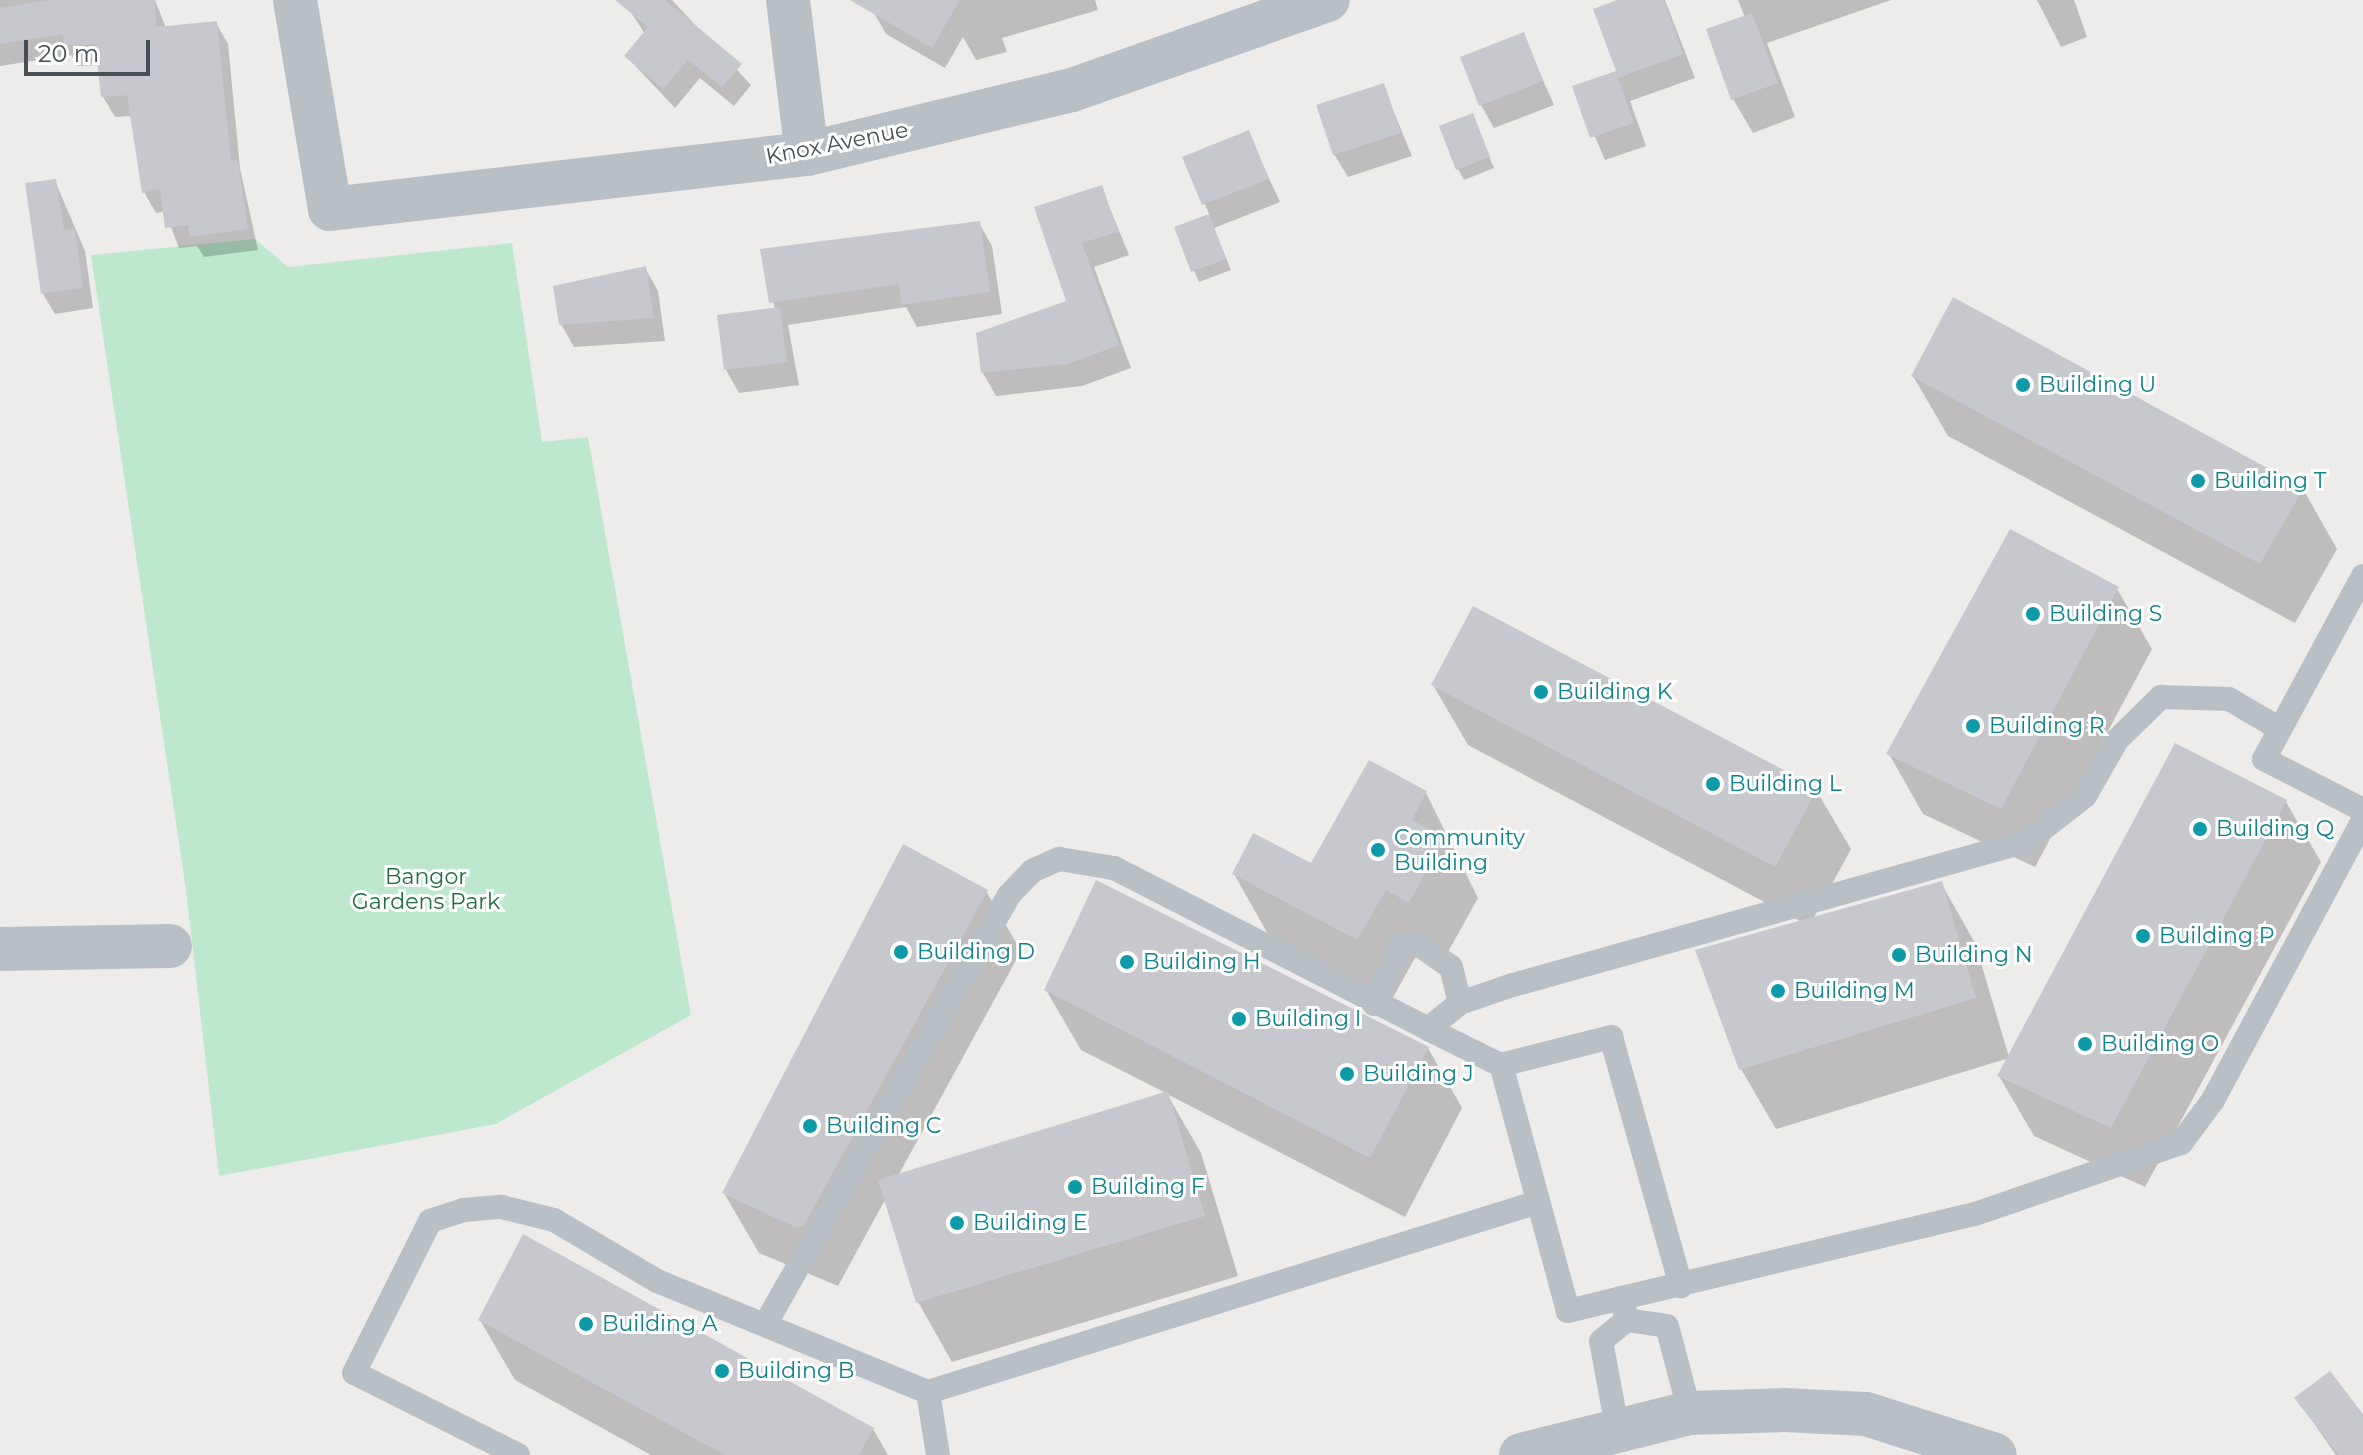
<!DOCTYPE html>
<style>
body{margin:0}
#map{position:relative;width:2363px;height:1455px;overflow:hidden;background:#eeebeb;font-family:Montserrat,sans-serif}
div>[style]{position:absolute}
.green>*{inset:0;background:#bee8cd}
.shadow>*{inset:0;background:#0003}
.building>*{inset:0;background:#c6c8ce}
.lane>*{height:24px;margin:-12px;padding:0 12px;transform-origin:12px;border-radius:12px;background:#b8c0c6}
.street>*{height:44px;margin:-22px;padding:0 22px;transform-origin:22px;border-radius:22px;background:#b8c0c6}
.dots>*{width:22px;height:22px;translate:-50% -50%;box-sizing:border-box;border:4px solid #fff;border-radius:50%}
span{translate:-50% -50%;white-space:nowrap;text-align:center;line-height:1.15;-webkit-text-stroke:6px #fff;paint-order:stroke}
.street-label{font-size:22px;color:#464f56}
.culture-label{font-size:22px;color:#0d838f}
.left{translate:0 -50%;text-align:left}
.park-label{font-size:22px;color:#216d45}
.scale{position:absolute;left:24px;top:40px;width:126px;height:36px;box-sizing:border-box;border:4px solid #464f56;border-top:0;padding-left:10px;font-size:24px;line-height:28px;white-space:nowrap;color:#464f56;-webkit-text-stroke:6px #fff;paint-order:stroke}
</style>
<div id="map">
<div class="green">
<div style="clip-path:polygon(255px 239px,288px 267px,512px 243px,542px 442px,588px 437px,691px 1015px,496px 1124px,219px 1176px,186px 890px,91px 255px)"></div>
</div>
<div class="shadow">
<div style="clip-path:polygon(0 0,155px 0,166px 28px,216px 23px,228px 44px,240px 168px,258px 250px,204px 257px,197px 246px,179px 248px,165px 211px,156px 213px,144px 192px,132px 116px,115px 117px,103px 97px,100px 65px,78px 66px,71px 55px,0 66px)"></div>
<div style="clip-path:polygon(623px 0,672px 0,751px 85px,734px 106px,700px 78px,675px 108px,626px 56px,645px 34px)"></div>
<div style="clip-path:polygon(881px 0,1095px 0,1098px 10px,1002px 38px,1007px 52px,976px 60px,963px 37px,945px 68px,886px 34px,874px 13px)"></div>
<div style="clip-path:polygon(1623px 0,1665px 0,1695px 78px,1630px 101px,1646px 146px,1605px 160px,1574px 88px,1618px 72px)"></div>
<div style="clip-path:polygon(1738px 0,1891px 0,1767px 43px,1795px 117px,1753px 133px,1733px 99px,1745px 17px)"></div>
<div style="clip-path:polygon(2037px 0,2074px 0,2087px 37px,2061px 47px)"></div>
<div style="clip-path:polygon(1523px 35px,1554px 105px,1494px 128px,1481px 105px)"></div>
<div style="clip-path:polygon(1383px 86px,1412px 156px,1348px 177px,1334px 154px)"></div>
<div style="clip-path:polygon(1472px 116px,1494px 168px,1464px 180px,1458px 169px)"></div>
<div style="clip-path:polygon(1248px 133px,1280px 202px,1214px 228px,1231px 270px,1199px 282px,1176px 228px,1210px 216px,1185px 158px)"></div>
<div style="clip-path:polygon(55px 181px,85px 251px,93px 308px,55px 314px,43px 294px,27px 185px)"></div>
<div style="clip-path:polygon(1101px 187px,1129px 255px,1094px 267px,1131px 368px,1082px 386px,996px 396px,983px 373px,978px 335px,1069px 302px,1036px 208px)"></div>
<div style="clip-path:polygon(979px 223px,992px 246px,1002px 314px,917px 327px,906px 307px,788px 325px,799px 385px,739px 393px,726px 370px,775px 310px,763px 251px)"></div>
<div style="clip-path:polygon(645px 268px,658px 291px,665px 341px,574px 347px,561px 324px)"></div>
<div style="clip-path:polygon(1913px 376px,2303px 489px,2337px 549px,2295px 623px,1948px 436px)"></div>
<div style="clip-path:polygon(2117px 589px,2152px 649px,2035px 867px,1923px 814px,1889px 754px)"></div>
<div style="clip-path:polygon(1433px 685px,1816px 790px,1851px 849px,1813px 919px,1941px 883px,1975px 943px,2009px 1057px,2176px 746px,2286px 802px,2321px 862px,2145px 1187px,2034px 1136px,1999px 1076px,2009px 1058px,1776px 1129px,1741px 1069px,1802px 922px,1468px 745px)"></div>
<div style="clip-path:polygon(1426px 793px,1478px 898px,1443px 961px,1420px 949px,1392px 999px,1268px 934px,1234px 874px,1312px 866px)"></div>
<div style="clip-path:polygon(986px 891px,1021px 951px,898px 1176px,1166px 1093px,1081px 1050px,1046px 990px,1428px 1048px,1462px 1108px,1405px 1217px,1167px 1094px,1201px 1153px,1238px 1276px,952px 1362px,918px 1302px,886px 1198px,838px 1286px,759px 1253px,724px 1193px)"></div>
<div style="clip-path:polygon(480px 1320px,873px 1429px,888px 1455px,651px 1455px,515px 1380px)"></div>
<div style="clip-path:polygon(2297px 1399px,2363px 1417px,2363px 1455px,2336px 1455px)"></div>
</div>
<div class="building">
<div style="clip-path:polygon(49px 0,155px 0,156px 27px,217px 21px,231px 161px,238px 160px,248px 229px,190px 237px,188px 225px,165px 228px,160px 189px,142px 193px,127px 95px,101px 97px,95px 44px,64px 46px,63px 34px,0 44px,0 8px)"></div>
<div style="clip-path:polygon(615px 0,665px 0,742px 64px,722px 87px,688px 60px,663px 89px,624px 56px,648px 27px)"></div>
<div style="clip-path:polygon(850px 0,960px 0,932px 48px)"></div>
<div style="clip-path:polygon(1617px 0,1664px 0,1683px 54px,1618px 78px,1634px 123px,1590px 138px,1572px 86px,1616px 71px,1593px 9px)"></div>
<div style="clip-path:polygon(1752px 13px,1778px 83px,1731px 100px,1706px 29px)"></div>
<div style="clip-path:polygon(1524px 32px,1543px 81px,1479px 106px,1460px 57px)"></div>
<div style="clip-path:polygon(1384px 83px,1401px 133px,1333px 155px,1316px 105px)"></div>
<div style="clip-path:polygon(1473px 113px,1490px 157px,1456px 170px,1439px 126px)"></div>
<div style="clip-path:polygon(1249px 130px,1269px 179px,1202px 205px,1182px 157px)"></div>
<div style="clip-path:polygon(56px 179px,64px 230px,75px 229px,83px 288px,41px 294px,25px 183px)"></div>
<div style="clip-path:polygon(1102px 185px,1118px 232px,1082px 243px,1119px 345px,1068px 364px,981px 373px,976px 333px,1066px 301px,1034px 207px)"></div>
<div style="clip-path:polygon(1209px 214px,1226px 259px,1191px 272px,1174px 227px)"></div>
<div style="clip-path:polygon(980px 221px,990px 292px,902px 305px,899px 284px,769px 303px,760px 249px)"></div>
<div style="clip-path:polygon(646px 266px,654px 318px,559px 325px,553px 286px)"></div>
<div style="clip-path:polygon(1953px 297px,2304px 488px,2260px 564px,1911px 376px)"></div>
<div style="clip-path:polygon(780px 307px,787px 362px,724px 370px,717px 315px)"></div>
<div style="clip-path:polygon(2010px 529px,2119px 587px,2001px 809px,1886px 754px)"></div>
<div style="clip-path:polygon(1473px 606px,1818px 788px,1775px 867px,1431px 685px)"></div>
<div style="clip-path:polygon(2175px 743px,2287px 800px,2111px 1128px,1997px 1076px)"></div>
<div style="clip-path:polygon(1369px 760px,1427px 791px,1412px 820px,1445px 837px,1409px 903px,1386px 890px,1357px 940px,1232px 874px,1253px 833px,1311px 863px)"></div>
<div style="clip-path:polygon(903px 844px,988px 890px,803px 1227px,795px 1227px,722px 1193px)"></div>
<div style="clip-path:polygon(1096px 880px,1429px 1047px,1370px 1158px,1044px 990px)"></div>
<div style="clip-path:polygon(1942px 881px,1976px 998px,1739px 1070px,1695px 950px)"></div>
<div style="clip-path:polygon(1168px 1091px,1205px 1216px,916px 1303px,878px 1180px)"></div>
<div style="clip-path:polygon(523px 1234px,874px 1428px,859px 1455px,725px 1455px,478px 1320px)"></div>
<div style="clip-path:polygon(2330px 1371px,2363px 1414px,2363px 1455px,2339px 1455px,2294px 1398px)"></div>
</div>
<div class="lane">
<div style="left:2363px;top:576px;width:208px;rotate:118.4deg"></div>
<div style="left:2264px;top:759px;width:111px;rotate:27.3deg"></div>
<div style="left:1374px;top:1004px;width:64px;rotate:-65.9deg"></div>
<div style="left:1400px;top:946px;width:16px;rotate:-11deg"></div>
<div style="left:1416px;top:943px;width:42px;rotate:34.4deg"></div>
<div style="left:1451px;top:967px;width:37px;rotate:76deg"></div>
<div style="left:1428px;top:1029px;width:81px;rotate:26.3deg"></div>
<div style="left:1622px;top:1298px;width:56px;rotate:166.5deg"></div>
<div style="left:1568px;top:1311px;width:255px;rotate:-105.2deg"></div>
<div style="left:1501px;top:1065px;width:114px;rotate:-14.3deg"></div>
<div style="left:1611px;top:1037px;width:259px;rotate:74.3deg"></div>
<div style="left:1627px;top:1320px;width:23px;rotate:-103deg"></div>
<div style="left:1622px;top:1298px;width:363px;rotate:-13.4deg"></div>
<div style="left:1975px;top:1214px;width:218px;rotate:-19deg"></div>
<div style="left:2181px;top:1143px;width:54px;rotate:-53.3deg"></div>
<div style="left:2213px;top:1100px;width:318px;rotate:-61.8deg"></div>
<div style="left:766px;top:1323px;width:492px;rotate:-60.4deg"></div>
<div style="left:1009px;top:895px;width:33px;rotate:-46deg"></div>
<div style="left:1032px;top:871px;width:30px;rotate:-24deg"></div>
<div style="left:1059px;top:859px;width:56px;rotate:9.3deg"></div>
<div style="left:1114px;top:868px;width:353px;rotate:27.1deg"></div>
<div style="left:1428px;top:1029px;width:41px;rotate:-39.1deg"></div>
<div style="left:1460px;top:1003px;width:56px;rotate:-18.8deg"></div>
<div style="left:1513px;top:985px;width:534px;rotate:-15.65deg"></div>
<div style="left:2027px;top:841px;width:73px;rotate:-37.8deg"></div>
<div style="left:2085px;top:796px;width:64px;rotate:-60.3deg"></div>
<div style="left:2117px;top:740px;width:62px;rotate:-44.3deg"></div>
<div style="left:2161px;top:697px;width:68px;rotate:1.7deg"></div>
<div style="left:2229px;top:699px;width:59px;rotate:30.5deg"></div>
<div style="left:1617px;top:1427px;width:87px;rotate:-100.5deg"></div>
<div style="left:1601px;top:1341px;width:33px;rotate:-39deg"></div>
<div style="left:1627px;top:1320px;width:40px;rotate:8.5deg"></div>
<div style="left:1667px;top:1326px;width:90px;rotate:75.2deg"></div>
<div style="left:518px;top:1455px;width:183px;rotate:-153.4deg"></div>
<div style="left:354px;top:1373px;width:170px;rotate:-63.4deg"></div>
<div style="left:430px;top:1221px;width:36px;rotate:-18deg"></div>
<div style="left:464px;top:1210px;width:37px;rotate:-5deg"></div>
<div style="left:501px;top:1207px;width:55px;rotate:13.8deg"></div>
<div style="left:554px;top:1220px;width:120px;rotate:30.6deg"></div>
<div style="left:657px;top:1281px;width:293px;rotate:22.3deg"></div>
<div style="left:938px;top:1455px;width:64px;rotate:-99deg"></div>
<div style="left:928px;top:1392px;width:639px;rotate:-17.3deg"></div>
</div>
<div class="street">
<div style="left:295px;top:0;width:212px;rotate:80.5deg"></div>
<div style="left:330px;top:209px;width:480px;rotate:-6.6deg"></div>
<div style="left:807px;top:154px;width:273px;rotate:-13.6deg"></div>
<div style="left:1072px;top:90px;width:271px;rotate:-19.4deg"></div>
<div style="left:788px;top:0;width:155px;rotate:83deg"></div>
<div style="left:0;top:949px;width:170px;rotate:-1deg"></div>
<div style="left:1521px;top:1455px;width:174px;rotate:-14deg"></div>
<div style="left:1690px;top:1413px;width:94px;rotate:-1.8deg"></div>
<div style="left:1784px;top:1410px;width:82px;rotate:2.8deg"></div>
<div style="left:1866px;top:1414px;width:135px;rotate:17.6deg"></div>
</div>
<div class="dots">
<div style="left:2023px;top:385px;background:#0f9aa8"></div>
<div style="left:2198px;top:481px;background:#0f9aa8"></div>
<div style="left:2033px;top:614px;background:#0f9aa8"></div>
<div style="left:1541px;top:692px;background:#0f9aa8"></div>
<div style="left:1973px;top:726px;background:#0f9aa8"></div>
<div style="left:1713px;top:784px;background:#0f9aa8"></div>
<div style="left:2200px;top:829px;background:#0f9aa8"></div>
<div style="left:1378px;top:850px;background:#0f9aa8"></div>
<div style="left:2143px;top:936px;background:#0f9aa8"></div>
<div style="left:901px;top:952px;background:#0f9aa8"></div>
<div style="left:1899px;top:955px;background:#0f9aa8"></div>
<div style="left:1127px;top:962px;background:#0f9aa8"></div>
<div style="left:1778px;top:991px;background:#0f9aa8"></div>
<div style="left:1239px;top:1019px;background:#0f9aa8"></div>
<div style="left:2085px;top:1044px;background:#0f9aa8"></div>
<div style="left:1347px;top:1074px;background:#0f9aa8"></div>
<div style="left:810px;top:1126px;background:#0f9aa8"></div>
<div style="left:1075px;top:1187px;background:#0f9aa8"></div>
<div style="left:957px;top:1223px;background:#0f9aa8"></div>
<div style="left:586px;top:1324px;background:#0f9aa8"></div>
<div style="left:722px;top:1371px;background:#0f9aa8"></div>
</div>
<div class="street-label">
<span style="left:837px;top:143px;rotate:-11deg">Knox Avenue</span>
</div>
<div class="culture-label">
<span class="left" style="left:2039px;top:385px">Building U</span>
<span class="left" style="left:2214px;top:481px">Building T</span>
<span class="left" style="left:2049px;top:614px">Building S</span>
<span class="left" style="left:1557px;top:692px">Building K</span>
<span class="left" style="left:1989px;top:726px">Building R</span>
<span class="left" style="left:1729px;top:784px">Building L</span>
<span class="left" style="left:2216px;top:829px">Building Q</span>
<span class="left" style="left:1394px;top:850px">Community<br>Building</span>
<span class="left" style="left:2159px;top:936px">Building P</span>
<span class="left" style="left:917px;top:952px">Building D</span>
<span class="left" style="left:1915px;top:955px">Building N</span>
<span class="left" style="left:1143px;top:962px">Building H</span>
<span class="left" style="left:1794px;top:991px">Building M</span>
<span class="left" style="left:1255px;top:1019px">Building I</span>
<span class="left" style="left:2101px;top:1044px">Building O</span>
<span class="left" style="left:1363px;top:1074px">Building J</span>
<span class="left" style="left:826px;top:1126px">Building C</span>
<span class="left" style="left:1091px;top:1187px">Building F</span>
<span class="left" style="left:973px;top:1223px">Building E</span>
<span class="left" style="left:602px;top:1324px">Building A</span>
<span class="left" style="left:738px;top:1371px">Building B</span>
</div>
<div class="park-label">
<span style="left:426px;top:889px">Bangor<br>Gardens Park</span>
</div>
<div class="scale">20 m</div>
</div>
